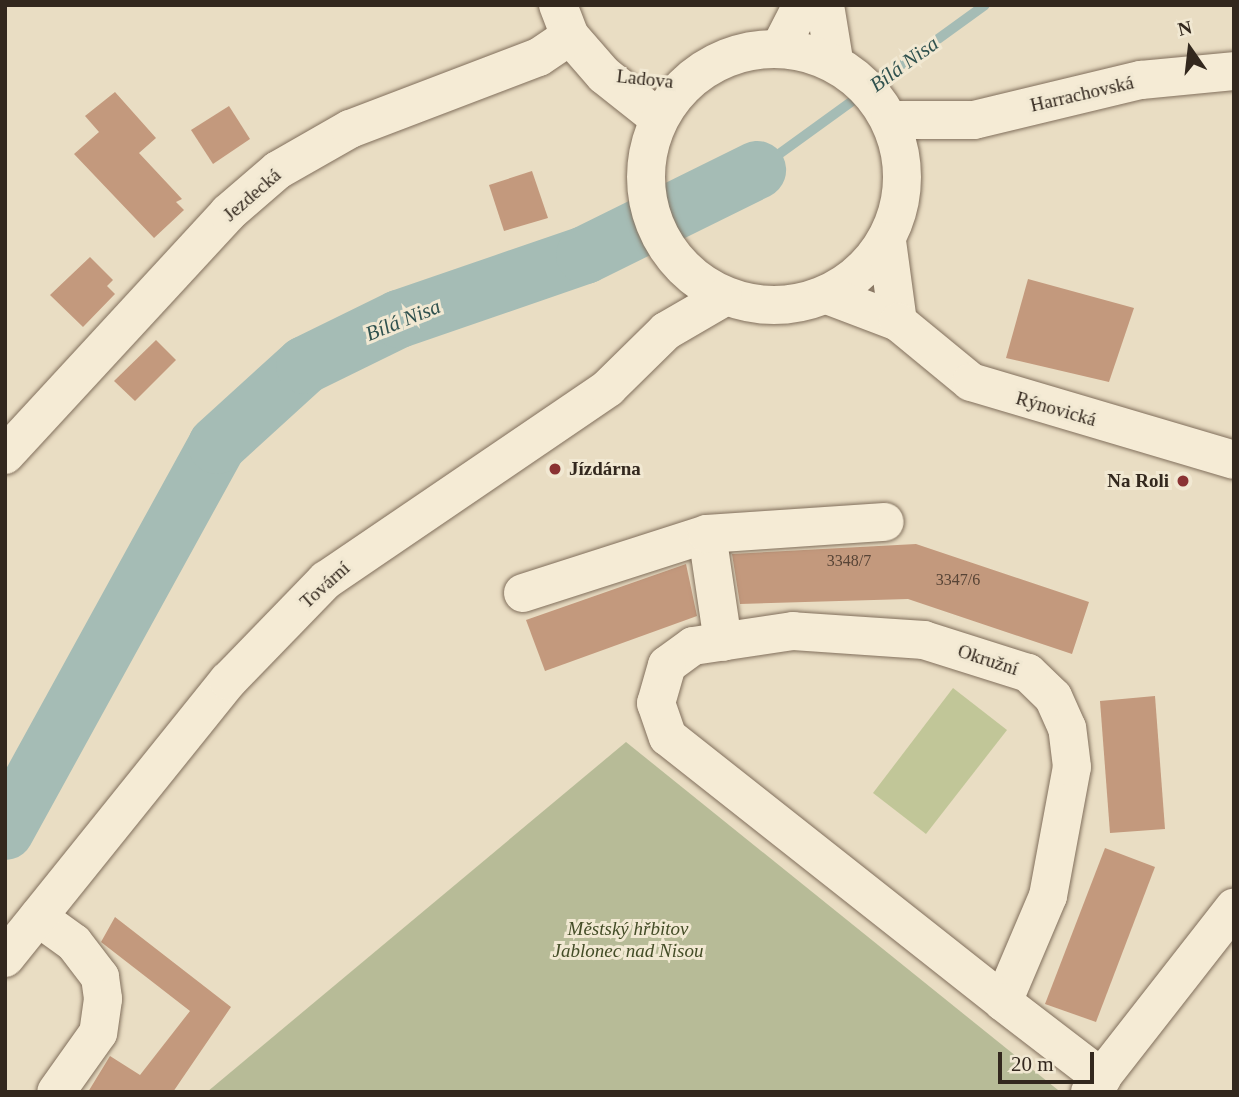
<!DOCTYPE html>
<meta charset="utf-8">
<style>
body{margin:0}
#map{position:relative;width:1239px;height:1097px;overflow:hidden;background:#e9ddc3;font-family:"Times New Roman",serif}
div>[style]{position:absolute}
.green>*{inset:0;background:#c1c698}
.cemetery>*{inset:0;background:#b7bb97}
.stream>*{height:10px;margin:-5px;padding:0 5px;transform-origin:5px;border-radius:5px;background:#a5bcb5}
.river>*{height:58px;margin:-29px;padding:0 29px;transform-origin:29px;border-radius:29px;background:#a5bcb5}
.building>*{inset:0;background:#c3997d}
.roads{filter:drop-shadow(0 0 2px #816f5c) drop-shadow(0 0 2px #816f5c)}
.minor>*{height:38px;margin:-19px;padding:0 19px;transform-origin:19px;border-radius:19px;background:#f5ebd5}
.minor>.ring{margin:-19px;padding:0;box-sizing:content-box;background:none;border:38px solid #f5ebd5;border-radius:50%}
.dots>*{width:19px;height:19px;translate:-50% -50%;box-sizing:border-box;border:4px solid #f1e8d2;border-radius:50%}
span{translate:-50% -50%;white-space:nowrap;text-align:center;line-height:1.15;-webkit-text-stroke:6px #f1e8d2;paint-order:stroke}
.number-label{font-size:16px;color:#574436}
.number-label span{-webkit-text-stroke-width:0}
.street-label{font-size:19px;color:#33281e}
.poi-label{font-size:19px;color:#33281e;font-weight:700}
.left{translate:0 -50%;text-align:left}
.right{translate:-100% -50%;text-align:right}
.park-label{font-size:19px;color:#444d27;font-style:italic}
.water-label{font-size:21px;color:#2f514e;font-style:italic}
.frame{position:absolute;inset:0;border:7px solid #33281e;pointer-events:none}
.north{position:absolute;left:1155px;top:14px;width:70px;height:70px;-webkit-text-stroke:5px #f1e8d2;paint-order:stroke;rotate:346deg;font-size:19px;font-weight:700;line-height:28px;text-align:center;color:#33281e}
.north::after{content:'';display:block;margin:auto;width:24px;height:32px;background:#33281e;clip-path:polygon(50% 0,100% 100%,50% 72%,0 100%)}
.scale{position:absolute;left:998px;top:1052px;width:96px;height:32px;box-sizing:border-box;border:4px solid #33281e;border-top:0;padding-left:9px;font-size:21px;line-height:24px;white-space:nowrap;color:#33281e;-webkit-text-stroke:5px #f1e8d2;paint-order:stroke}
</style>
<div id="map">
<div class="green">
<div style="clip-path:polygon(953px 688px,1007px 730px,926px 834px,873px 793px)"></div>
</div>
<div class="cemetery">
<div style="clip-path:polygon(626px 742px,1058px 1090px,207px 1092px)"></div>
</div>
<div class="stream">
<div style="left:757px;top:170px;width:281px;rotate:-35.9deg"></div>
</div>
<div class="river">
<div style="left:5px;top:831px;width:440px;rotate:-61.2deg"></div>
<div style="left:217px;top:445px;width:119px;rotate:-42.3deg"></div>
<div style="left:305px;top:365px;width:105px;rotate:-26.1deg"></div>
<div style="left:399px;top:319px;width:197px;rotate:-19deg"></div>
<div style="left:585px;top:255px;width:192px;rotate:-26.3deg"></div>
</div>
<div class="building">
<div style="clip-path:polygon(115px 92px,156px 138px,139px 153px,182px 199px,176px 202px,184px 210px,154px 238px,74px 154px,99px 132px,85px 116px)"></div>
<div style="clip-path:polygon(229px 106px,250px 139px,213px 164px,191px 130px)"></div>
<div style="clip-path:polygon(532px 171px,548px 218px,504px 231px,489px 185px)"></div>
<div style="clip-path:polygon(90px 257px,113px 280px,107px 286px,115px 294px,83px 327px,50px 295px)"></div>
<div style="clip-path:polygon(1028px 279px,1134px 308px,1109px 382px,1006px 358px)"></div>
<div style="clip-path:polygon(156px 340px,176px 360px,135px 401px,114px 381px)"></div>
<div style="clip-path:polygon(916px 544px,1089px 602px,1072px 654px,908px 599px,740px 604px,732px 554px)"></div>
<div style="clip-path:polygon(686px 564px,697px 616px,545px 671px,526px 620px)"></div>
<div style="clip-path:polygon(1155px 696px,1165px 829px,1110px 833px,1100px 701px)"></div>
<div style="clip-path:polygon(1105px 848px,1155px 867px,1096px 1022px,1045px 1004px)"></div>
<div style="clip-path:polygon(115px 917px,231px 1007px,173px 1092px,88px 1092px,110px 1056px,140px 1075px,190px 1011px,101px 942px)"></div>
</div>
<div class="roads">
<div class="minor">
<div style="left:558px;top:5px;width:33px;rotate:69deg"></div>
<div style="left:570px;top:36px;width:52px;rotate:48.9deg"></div>
<div style="left:604px;top:75px;width:68px;rotate:38.4deg"></div>
<div style="left:825px;top:5px;width:56px;rotate:80.7deg"></div>
<div style="left:780px;top:48px;width:48px;rotate:-62.9deg"></div>
<div class="ring" style="left:646px;top:49px;width:218px;height:218px"></div>
<div style="left:890px;top:120px;width:84px"></div>
<div style="left:974px;top:120px;width:172px;rotate:-13.5deg"></div>
<div style="left:1141px;top:80px;width:93px;rotate:-5.5deg"></div>
<div style="left:887px;top:241px;width:82px;rotate:82.3deg"></div>
<div style="left:827px;top:295px;width:76px;rotate:20.8deg"></div>
<div style="left:898px;top:322px;width:94px;rotate:39.4deg"></div>
<div style="left:971px;top:382px;width:274px;rotate:16.5deg"></div>
<div style="left:5px;top:455px;width:329px;rotate:-47.3deg"></div>
<div style="left:228px;top:213px;width:66px;rotate:-40.7deg"></div>
<div style="left:278px;top:170px;width:83px;rotate:-29.7deg"></div>
<div style="left:350px;top:129px;width:202px;rotate:-20.9deg"></div>
<div style="left:539px;top:57px;width:37px;rotate:-34deg"></div>
<div style="left:707px;top:534px;width:109px;rotate:81.6deg"></div>
<div style="left:523px;top:593px;width:193px;rotate:-17.8deg"></div>
<div style="left:707px;top:534px;width:178px;rotate:-3.9deg"></div>
<div style="left:38px;top:917px;width:44px;rotate:35.8deg"></div>
<div style="left:74px;top:943px;width:43px;rotate:52.6deg"></div>
<div style="left:100px;top:977px;width:22px;rotate:82deg"></div>
<div style="left:103px;top:999px;width:34px;rotate:98deg"></div>
<div style="left:98px;top:1033px;width:72px;rotate:125.4deg"></div>
<div style="left:5px;top:958px;width:356px;rotate:-51.2deg"></div>
<div style="left:228px;top:681px;width:141px;rotate:-45.9deg"></div>
<div style="left:326px;top:580px;width:341px;rotate:-34.2deg"></div>
<div style="left:608px;top:388px;width:81px;rotate:-44.5deg"></div>
<div style="left:666px;top:331px;width:66px;rotate:-30.1deg"></div>
<div style="left:1003px;top:1002px;width:115px;rotate:-67deg"></div>
<div style="left:1048px;top:896px;width:131px;rotate:-79.5deg"></div>
<div style="left:1072px;top:767px;width:39px;rotate:-97deg"></div>
<div style="left:1067px;top:728px;width:34px;rotate:-114deg"></div>
<div style="left:1053px;top:697px;width:35px;rotate:-136deg"></div>
<div style="left:1028px;top:673px;width:109px;rotate:-162.4deg"></div>
<div style="left:924px;top:640px;width:131px;rotate:-176.1deg"></div>
<div style="left:793px;top:631px;width:101px;rotate:171.5deg"></div>
<div style="left:693px;top:646px;width:32px;rotate:144deg"></div>
<div style="left:667px;top:665px;width:40px;rotate:106deg"></div>
<div style="left:656px;top:703px;width:36px;rotate:71deg"></div>
<div style="left:668px;top:737px;width:427px;rotate:38.3deg"></div>
<div style="left:1003px;top:1002px;width:125px;rotate:37.5deg"></div>
<div style="left:1090px;top:1092px;width:234px;rotate:-52deg"></div>
</div>
</div>
<div class="dots">
<div style="left:555px;top:469px;background:#8a3233"></div>
<div style="left:1183px;top:481px;background:#8a3233"></div>
</div>
<div class="number-label">
<span style="left:849px;top:561px">3348/7</span>
<span style="left:958px;top:580px">3347/6</span>
</div>
<div class="street-label">
<span style="left:645px;top:79px;rotate:6deg">Ladova</span>
<span style="left:1082px;top:94px;rotate:-13deg">Harrachovská</span>
<span style="left:252px;top:195px;rotate:-41deg">Jezdecká</span>
<span style="left:1056px;top:409px;rotate:16deg">Rýnovická</span>
<span style="left:325px;top:585px;rotate:-42deg">Tovární</span>
<span style="left:988px;top:660px;rotate:18deg">Okružní</span>
</div>
<div class="poi-label">
<span class="left" style="left:569px;top:469px">Jízdárna</span>
<span class="right" style="left:1169px;top:481px">Na Roli</span>
</div>
<div class="park-label">
<span style="left:628px;top:940px">Městský hřbitov<br>Jablonec nad Nisou</span>
</div>
<div class="water-label">
<span style="left:904px;top:64px;rotate:-36deg">Bílá Nisa</span>
<span style="left:403px;top:320px;rotate:-22deg">Bílá Nisa</span>
</div>
<div class="frame"></div>
<div class="north">N</div>
<div class="scale">20 m</div>
</div>
